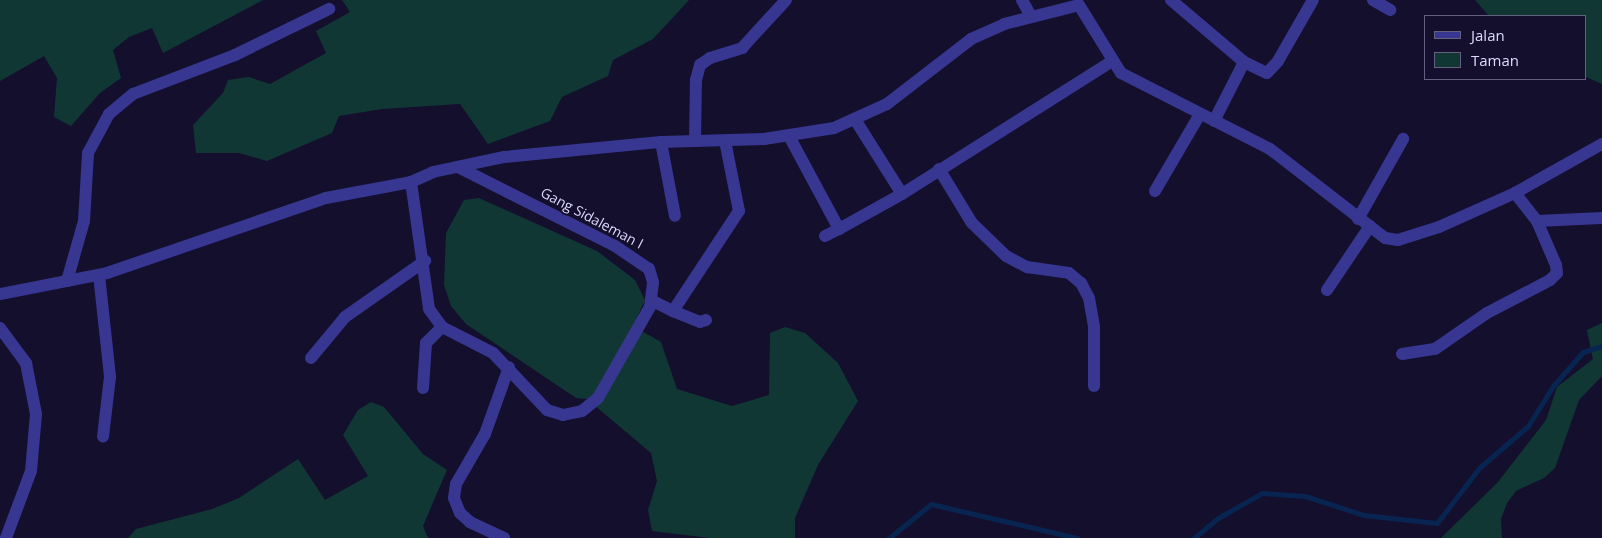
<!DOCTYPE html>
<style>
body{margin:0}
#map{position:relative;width:1602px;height:538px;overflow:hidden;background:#130f2d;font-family:"Open Sans",sans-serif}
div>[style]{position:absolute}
.green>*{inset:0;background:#113735}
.stream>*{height:5px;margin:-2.5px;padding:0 2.5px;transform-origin:2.5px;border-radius:2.5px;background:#082552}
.street>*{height:12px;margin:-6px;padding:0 6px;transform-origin:6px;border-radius:6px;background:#373690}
span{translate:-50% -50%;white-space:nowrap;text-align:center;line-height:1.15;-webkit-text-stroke:4px #130f2d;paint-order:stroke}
.street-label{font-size:14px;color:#dedaff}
.legend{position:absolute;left:1424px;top:15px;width:162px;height:65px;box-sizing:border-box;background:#130f2d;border:1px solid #646081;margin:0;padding:6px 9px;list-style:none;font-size:15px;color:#dedaff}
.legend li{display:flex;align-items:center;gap:10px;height:25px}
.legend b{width:25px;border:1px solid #646081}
</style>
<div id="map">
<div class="green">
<div style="clip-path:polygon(0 0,263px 0,163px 53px,152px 28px,129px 37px,113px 50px,121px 78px,100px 93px,71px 126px,54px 117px,57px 78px,44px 56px,0 81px)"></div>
<div style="clip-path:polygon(342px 0,689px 0,653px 39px,613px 60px,608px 76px,562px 97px,550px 121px,488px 144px,460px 104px,382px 109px,339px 116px,332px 133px,267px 161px,239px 153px,196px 153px,193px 125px,223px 93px,228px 80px,249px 77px,270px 84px,326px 53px,316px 31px,350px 12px)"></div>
<div style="clip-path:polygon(1475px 0,1602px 0,1602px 84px,1586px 77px,1586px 16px,1489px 16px)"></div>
<div style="clip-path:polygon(479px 198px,597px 251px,635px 280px,645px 300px,633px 326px,661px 342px,677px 389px,732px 406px,769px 395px,770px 333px,785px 327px,805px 333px,838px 363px,858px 401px,818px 465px,795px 518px,795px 538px,710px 538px,652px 531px,648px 510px,657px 481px,651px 453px,587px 399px,576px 398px,466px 324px,451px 306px,444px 285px,446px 233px,464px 200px)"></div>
<div style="clip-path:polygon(1602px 323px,1602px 376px,1579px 400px,1555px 468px,1544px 478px,1516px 491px,1507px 503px,1501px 519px,1502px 538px,1441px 538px,1498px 482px,1546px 420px,1557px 387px,1593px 359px,1587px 330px)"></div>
<div style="clip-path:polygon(371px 402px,384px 407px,423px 454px,447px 470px,423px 526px,428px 538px,128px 538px,136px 529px,212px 509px,239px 498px,298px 459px,325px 500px,368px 476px,343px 435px,358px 410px)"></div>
</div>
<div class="stream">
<div style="left:889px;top:538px;width:54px;rotate:-39deg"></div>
<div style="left:931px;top:504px;width:150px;rotate:13.1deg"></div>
<div style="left:1194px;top:538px;width:31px;rotate:-40deg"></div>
<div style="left:1218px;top:518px;width:51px;rotate:-29.6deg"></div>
<div style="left:1262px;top:493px;width:43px;rotate:4deg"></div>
<div style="left:1305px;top:496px;width:62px;rotate:17.9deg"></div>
<div style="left:1364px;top:515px;width:73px;rotate:6.3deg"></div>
<div style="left:1437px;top:523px;width:69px;rotate:-52.6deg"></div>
<div style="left:1479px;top:468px;width:65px;rotate:-40.6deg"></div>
<div style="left:1528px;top:426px;width:47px;rotate:-58deg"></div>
<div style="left:1553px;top:386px;width:45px;rotate:-48.6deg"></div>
<div style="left:1583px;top:352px;width:20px;rotate:-18deg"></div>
</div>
<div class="street">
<div style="left:1022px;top:0;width:18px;rotate:61deg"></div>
<div style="left:1171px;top:0;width:96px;rotate:40.3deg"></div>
<div style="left:1244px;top:62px;width:25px;rotate:26deg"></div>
<div style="left:1267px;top:73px;width:16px;rotate:-47deg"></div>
<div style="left:1278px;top:61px;width:70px;rotate:-60.2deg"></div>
<div style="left:1373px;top:0;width:20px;rotate:30deg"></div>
<div style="left:856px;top:121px;width:86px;rotate:57.8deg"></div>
<div style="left:902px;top:194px;width:247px;rotate:-32.3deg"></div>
<div style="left:1214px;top:121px;width:66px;rotate:-63deg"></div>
<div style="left:789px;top:136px;width:106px;rotate:61.7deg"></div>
<div style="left:839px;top:229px;width:72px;rotate:-29.1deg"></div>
<div style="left:695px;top:141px;width:61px;rotate:-89.1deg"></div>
<div style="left:696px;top:80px;width:16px;rotate:-75deg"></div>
<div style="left:700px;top:65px;width:12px;rotate:-35deg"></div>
<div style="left:710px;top:58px;width:34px;rotate:-17deg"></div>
<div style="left:742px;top:48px;width:65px;rotate:-47.5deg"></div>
<div style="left:661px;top:142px;width:75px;rotate:79.3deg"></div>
<div style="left:939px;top:169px;width:63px;rotate:58.6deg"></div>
<div style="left:972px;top:223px;width:47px;rotate:44.1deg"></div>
<div style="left:1006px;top:256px;width:24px;rotate:28deg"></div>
<div style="left:1027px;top:267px;width:42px;rotate:8.1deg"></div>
<div style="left:1069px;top:273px;width:16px;rotate:40deg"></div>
<div style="left:1081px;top:283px;width:17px;rotate:62deg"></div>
<div style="left:1089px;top:298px;width:29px;rotate:80deg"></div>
<div style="left:1094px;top:327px;width:59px;rotate:90deg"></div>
<div style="left:411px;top:182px;width:128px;rotate:81.9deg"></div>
<div style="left:429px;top:309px;width:22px;rotate:54deg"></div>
<div style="left:442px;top:327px;width:57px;rotate:27deg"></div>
<div style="left:493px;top:353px;width:79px;rotate:46.5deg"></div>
<div style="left:547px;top:410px;width:17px;rotate:17deg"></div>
<div style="left:563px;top:415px;width:19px;rotate:-12deg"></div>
<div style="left:582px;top:411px;width:21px;rotate:-39deg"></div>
<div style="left:598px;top:398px;width:105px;rotate:-60.3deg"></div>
<div style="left:650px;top:307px;width:25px;rotate:-83deg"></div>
<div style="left:653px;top:282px;width:14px;rotate:-107deg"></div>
<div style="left:649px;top:269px;width:41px;rotate:-145.9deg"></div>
<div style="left:615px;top:246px;width:176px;rotate:-153.3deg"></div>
<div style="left:1155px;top:191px;width:89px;rotate:-59.7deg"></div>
<div style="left:1515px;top:193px;width:36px;rotate:52deg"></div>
<div style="left:1537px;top:221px;width:65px;rotate:-2.6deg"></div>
<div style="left:1358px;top:219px;width:92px;rotate:-60.6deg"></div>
<div style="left:825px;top:236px;width:16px;rotate:-27deg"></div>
<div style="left:99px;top:275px;width:103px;rotate:83.8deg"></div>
<div style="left:110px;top:377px;width:60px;rotate:96.7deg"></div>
<div style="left:67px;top:281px;width:62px;rotate:-74.2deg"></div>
<div style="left:84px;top:221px;width:68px;rotate:-86.6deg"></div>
<div style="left:88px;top:153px;width:44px;rotate:-61.7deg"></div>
<div style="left:109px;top:114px;width:31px;rotate:-40deg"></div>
<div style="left:133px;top:94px;width:109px;rotate:-20.9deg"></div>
<div style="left:235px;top:55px;width:105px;rotate:-26.1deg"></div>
<div style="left:1327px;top:290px;width:77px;rotate:-56.1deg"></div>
<div style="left:0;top:294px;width:109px;rotate:-11.1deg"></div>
<div style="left:107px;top:273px;width:231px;rotate:-18.9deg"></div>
<div style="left:326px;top:198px;width:86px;rotate:-10.7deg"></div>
<div style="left:411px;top:182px;width:24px;rotate:-24deg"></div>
<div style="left:433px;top:172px;width:73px;rotate:-11.9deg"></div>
<div style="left:504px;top:157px;width:158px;rotate:-5.5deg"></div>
<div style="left:661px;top:142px;width:103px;rotate:-1.7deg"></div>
<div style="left:764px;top:139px;width:71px;rotate:-8.9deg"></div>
<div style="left:834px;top:128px;width:58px;rotate:-24.4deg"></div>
<div style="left:887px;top:104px;width:106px;rotate:-37.7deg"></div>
<div style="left:971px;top:39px;width:36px;rotate:-24deg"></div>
<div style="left:1004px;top:24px;width:77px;rotate:-14.2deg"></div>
<div style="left:1079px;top:5px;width:80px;rotate:58.3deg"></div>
<div style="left:1121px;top:73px;width:167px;rotate:27deg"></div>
<div style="left:1270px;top:149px;width:145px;rotate:37.7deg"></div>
<div style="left:1385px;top:238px;width:13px;rotate:9deg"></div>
<div style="left:1398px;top:240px;width:43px;rotate:-17.6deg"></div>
<div style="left:1439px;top:227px;width:83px;rotate:-24.1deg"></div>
<div style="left:1515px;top:193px;width:100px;rotate:-29.4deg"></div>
<div style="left:651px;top:300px;width:25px;rotate:27deg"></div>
<div style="left:706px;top:320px;width:6px;rotate:162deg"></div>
<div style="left:700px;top:322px;width:29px;rotate:-158deg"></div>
<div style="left:673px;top:311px;width:120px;rotate:-56.6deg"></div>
<div style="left:739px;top:211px;width:71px;rotate:-101.3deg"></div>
<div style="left:0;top:328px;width:44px;rotate:53.4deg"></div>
<div style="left:26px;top:363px;width:52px;rotate:78.9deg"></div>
<div style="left:36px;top:414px;width:57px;rotate:95deg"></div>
<div style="left:31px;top:471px;width:72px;rotate:110.5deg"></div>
<div style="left:1402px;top:354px;width:33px;rotate:-9deg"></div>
<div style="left:1435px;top:349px;width:63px;rotate:-34.7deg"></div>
<div style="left:1487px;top:313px;width:71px;rotate:-27.6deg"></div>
<div style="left:1550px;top:280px;width:10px;rotate:-45deg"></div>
<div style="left:1557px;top:273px;width:8px;rotate:-97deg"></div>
<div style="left:1556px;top:265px;width:48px;rotate:-113.4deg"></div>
<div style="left:311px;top:358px;width:53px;rotate:-50.3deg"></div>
<div style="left:345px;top:317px;width:98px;rotate:-35deg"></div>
<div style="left:423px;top:388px;width:45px;rotate:-86.2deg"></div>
<div style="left:426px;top:343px;width:23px;rotate:-45deg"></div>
<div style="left:504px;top:538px;width:38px;rotate:-155deg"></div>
<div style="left:470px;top:522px;width:13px;rotate:-138deg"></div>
<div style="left:460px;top:513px;width:16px;rotate:-112deg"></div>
<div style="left:454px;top:498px;width:14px;rotate:-82deg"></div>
<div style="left:456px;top:484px;width:58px;rotate:-59.9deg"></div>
<div style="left:485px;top:434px;width:71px;rotate:-70.3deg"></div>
</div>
<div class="street-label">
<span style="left:592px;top:218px;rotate:28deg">Gang Sidaleman I</span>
</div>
<ul class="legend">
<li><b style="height:6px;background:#373690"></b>Jalan</li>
<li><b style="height:14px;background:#113735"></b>Taman</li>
</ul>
</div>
